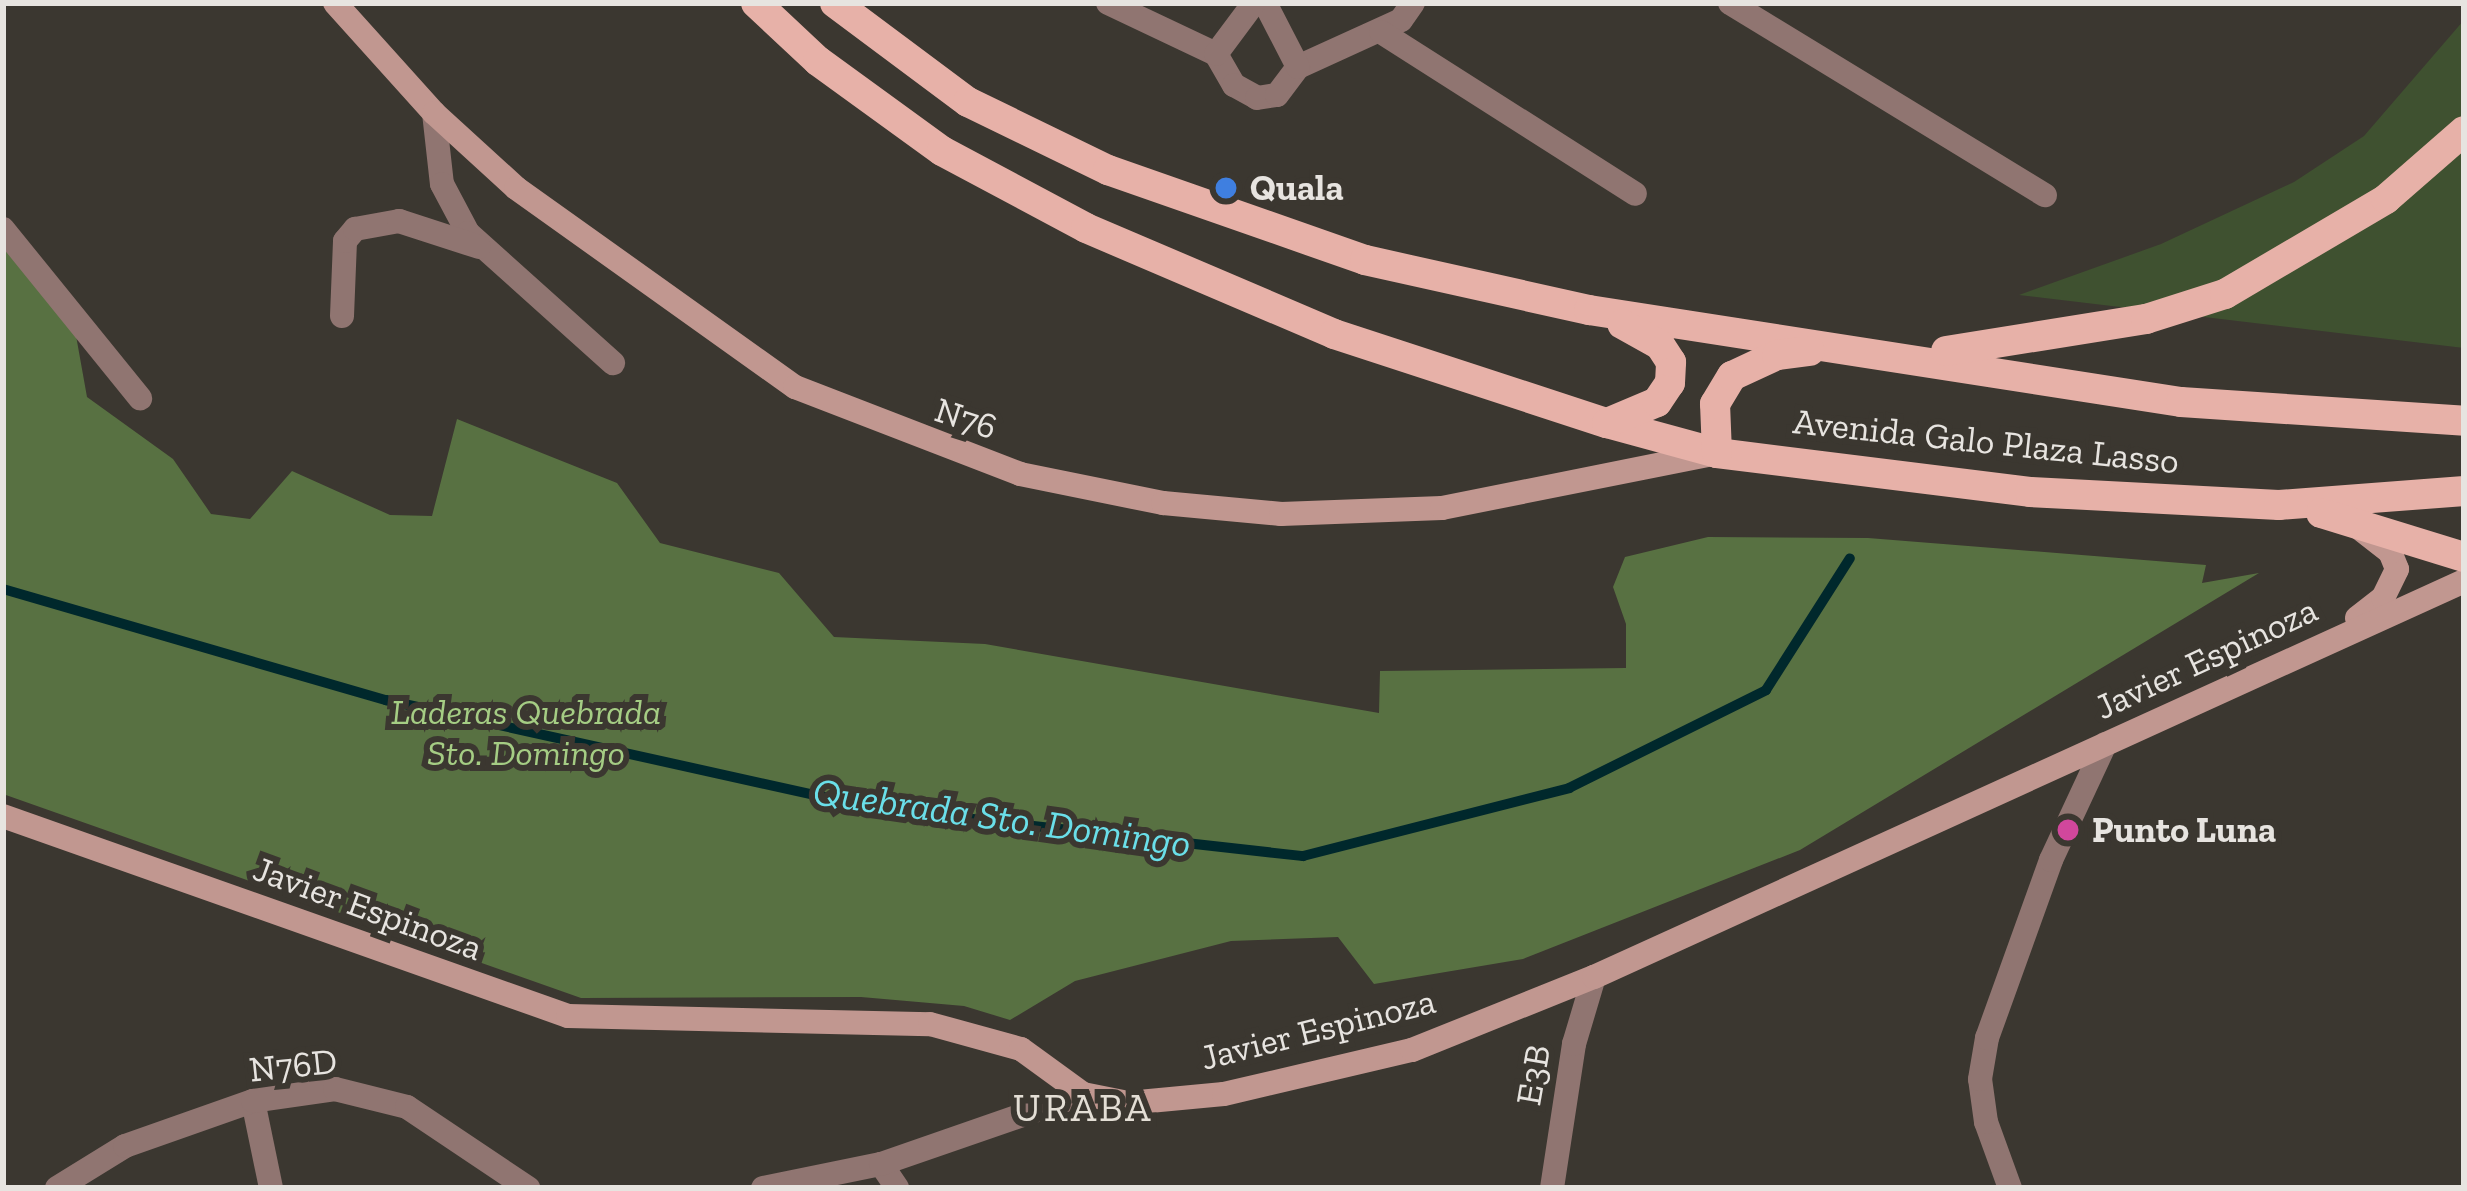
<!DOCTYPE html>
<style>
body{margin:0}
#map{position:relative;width:2467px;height:1191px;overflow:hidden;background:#3b3730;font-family:"Zilla Slab",serif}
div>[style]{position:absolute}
.green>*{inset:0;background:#3f5130}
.forest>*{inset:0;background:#587142}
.stream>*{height:10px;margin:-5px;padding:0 5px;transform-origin:5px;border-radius:5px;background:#00282c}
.street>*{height:24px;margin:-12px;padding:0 12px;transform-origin:12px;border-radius:12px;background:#907571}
.secondary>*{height:24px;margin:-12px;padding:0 12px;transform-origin:12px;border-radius:12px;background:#c19790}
.primary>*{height:30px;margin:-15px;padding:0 15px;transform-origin:15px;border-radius:15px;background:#e7b1a8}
.dots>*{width:33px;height:33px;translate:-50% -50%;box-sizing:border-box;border:6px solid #3b3730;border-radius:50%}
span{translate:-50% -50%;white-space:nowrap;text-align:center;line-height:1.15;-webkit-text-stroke:12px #3b3730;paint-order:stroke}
.poi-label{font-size:36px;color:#e7e4e0;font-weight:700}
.left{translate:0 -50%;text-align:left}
.street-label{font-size:36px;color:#e7e4e0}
.park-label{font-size:36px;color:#a5cd84;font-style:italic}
.water-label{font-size:39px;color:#6adfe9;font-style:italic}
.neighbourhood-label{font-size:39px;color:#e3ded5;letter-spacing:3px}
.frame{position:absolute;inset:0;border:6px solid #e7e4e0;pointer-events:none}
</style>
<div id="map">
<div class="green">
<div style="clip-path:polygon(2464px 20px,2464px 348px,2019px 295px,2161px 244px,2294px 182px,2364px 136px)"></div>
</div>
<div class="forest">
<div style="clip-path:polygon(3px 244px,75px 330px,87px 397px,173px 459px,211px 514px,250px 519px,292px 471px,390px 515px,432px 516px,457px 419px,617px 483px,660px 543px,779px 573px,834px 637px,985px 644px,1379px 713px,1380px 671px,1626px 668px,1626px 624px,1613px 587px,1625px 557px,1708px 537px,1868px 538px,2206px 565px,2202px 583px,2259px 573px,1800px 850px,1523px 959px,1374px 984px,1338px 937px,1231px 941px,1075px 981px,1010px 1020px,964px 1006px,861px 997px,581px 998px,3px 794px)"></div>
</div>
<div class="stream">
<div style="left:3px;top:589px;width:399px;rotate:16.2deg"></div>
<div style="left:386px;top:700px;width:500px;rotate:12.5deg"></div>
<div style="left:874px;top:808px;width:432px;rotate:6.4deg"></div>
<div style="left:1303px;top:856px;width:275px;rotate:-14.3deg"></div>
<div style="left:1569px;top:788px;width:220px;rotate:-26.4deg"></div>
<div style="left:1766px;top:690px;width:156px;rotate:-57.5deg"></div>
</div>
<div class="street">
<div style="left:1108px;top:3px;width:119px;rotate:25.3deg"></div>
<div style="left:1216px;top:54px;width:36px;rotate:60deg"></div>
<div style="left:1234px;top:85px;width:26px;rotate:29deg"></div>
<div style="left:1257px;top:98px;width:20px;rotate:-9deg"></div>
<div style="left:1277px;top:95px;width:35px;rotate:-53deg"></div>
<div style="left:1298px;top:67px;width:113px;rotate:-24.5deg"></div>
<div style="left:1401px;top:20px;width:21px;rotate:-55deg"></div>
<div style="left:1265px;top:3px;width:72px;rotate:62.7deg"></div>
<div style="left:1730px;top:3px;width:369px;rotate:31.4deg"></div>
<div style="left:1381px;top:32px;width:301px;rotate:32.5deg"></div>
<div style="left:1216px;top:54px;width:64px;rotate:-53.3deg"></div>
<div style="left:434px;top:113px;width:71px;rotate:83.6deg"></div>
<div style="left:442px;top:184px;width:55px;rotate:62deg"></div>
<div style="left:468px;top:233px;width:195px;rotate:41.9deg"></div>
<div style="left:3px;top:229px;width:218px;rotate:51deg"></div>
<div style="left:342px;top:316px;width:75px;rotate:-87.7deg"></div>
<div style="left:345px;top:241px;width:16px;rotate:-50deg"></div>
<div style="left:355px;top:229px;width:45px;rotate:-10.3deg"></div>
<div style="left:399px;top:221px;width:84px;rotate:18deg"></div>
<div style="left:253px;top:1101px;width:89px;rotate:78.3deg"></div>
<div style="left:881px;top:1164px;width:29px;rotate:56deg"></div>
<div style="left:57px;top:1188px;width:80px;rotate:-31.7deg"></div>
<div style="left:125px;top:1146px;width:136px;rotate:-19.4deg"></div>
<div style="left:253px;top:1101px;width:83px;rotate:-8.3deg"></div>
<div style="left:335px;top:1089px;width:74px;rotate:14deg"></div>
<div style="left:407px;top:1107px;width:146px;rotate:33.8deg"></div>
<div style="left:763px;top:1188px;width:120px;rotate:-11.5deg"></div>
<div style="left:881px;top:1164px;width:214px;rotate:-19.1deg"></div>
<div style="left:1552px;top:1188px;width:146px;rotate:-81.3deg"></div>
<div style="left:1574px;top:1044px;width:70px;rotate:-73.4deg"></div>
<div style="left:2010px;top:1188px;width:70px;rotate:-110deg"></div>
<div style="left:1986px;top:1122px;width:43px;rotate:-97.9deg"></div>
<div style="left:1980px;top:1079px;width:42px;rotate:-80.3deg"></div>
<div style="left:1987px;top:1038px;width:189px;rotate:-70.2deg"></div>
<div style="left:2051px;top:860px;width:128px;rotate:-65deg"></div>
</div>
<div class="secondary">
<div style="left:335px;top:3px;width:148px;rotate:48deg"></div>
<div style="left:434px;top:113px;width:111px;rotate:42.4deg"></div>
<div style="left:516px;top:188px;width:343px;rotate:35.5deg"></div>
<div style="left:795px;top:387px;width:241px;rotate:21.1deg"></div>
<div style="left:1020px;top:474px;width:146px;rotate:11.5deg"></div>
<div style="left:1163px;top:503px;width:119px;rotate:5.3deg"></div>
<div style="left:1281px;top:514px;width:161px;rotate:-2.1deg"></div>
<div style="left:1442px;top:508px;width:280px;rotate:-11.3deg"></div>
<div style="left:2357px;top:618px;width:33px;rotate:-38deg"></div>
<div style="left:2383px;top:598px;width:32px;rotate:-64deg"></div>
<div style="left:2397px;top:569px;width:18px;rotate:-112deg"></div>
<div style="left:2390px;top:552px;width:37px;rotate:-142deg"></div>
<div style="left:3px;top:816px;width:599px;rotate:19.49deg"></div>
<div style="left:568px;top:1016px;width:362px;rotate:1.3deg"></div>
<div style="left:930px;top:1024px;width:94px;rotate:15.4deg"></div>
<div style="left:1021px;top:1049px;width:77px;rotate:36deg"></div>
<div style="left:1083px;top:1094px;width:46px;rotate:11.3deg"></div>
<div style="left:1128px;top:1103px;width:96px;rotate:-5.4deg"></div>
<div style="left:1224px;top:1094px;width:193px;rotate:-13.2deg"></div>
<div style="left:1412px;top:1050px;width:196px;rotate:-21.9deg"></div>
<div style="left:1594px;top:977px;width:956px;rotate:-24.47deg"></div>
</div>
<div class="primary">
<div style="left:756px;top:3px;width:85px;rotate:43.1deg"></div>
<div style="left:818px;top:61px;width:153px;rotate:36deg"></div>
<div style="left:942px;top:151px;width:163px;rotate:28.1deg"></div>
<div style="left:1086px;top:228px;width:270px;rotate:23.1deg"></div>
<div style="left:1334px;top:334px;width:287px;rotate:18.1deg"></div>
<div style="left:1607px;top:423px;width:114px;rotate:15.3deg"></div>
<div style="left:1717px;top:453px;width:315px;rotate:7.1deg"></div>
<div style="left:2030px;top:492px;width:249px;rotate:3deg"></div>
<div style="left:2279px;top:505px;width:186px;rotate:-4.3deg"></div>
<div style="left:835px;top:3px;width:166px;rotate:36.7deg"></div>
<div style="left:968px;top:102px;width:156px;rotate:25.9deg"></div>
<div style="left:1108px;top:170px;width:272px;rotate:19.3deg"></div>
<div style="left:1365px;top:260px;width:230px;rotate:12.6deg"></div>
<div style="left:1589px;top:310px;width:599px;rotate:8.83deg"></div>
<div style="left:2181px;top:402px;width:284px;rotate:3.8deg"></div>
<div style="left:1946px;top:351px;width:203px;rotate:-9.1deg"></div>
<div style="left:2146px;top:319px;width:83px;rotate:-17.6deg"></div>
<div style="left:2225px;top:294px;width:187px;rotate:-30.5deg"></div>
<div style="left:2386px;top:199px;width:103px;rotate:-41.1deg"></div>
<div style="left:1607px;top:423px;width:54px;rotate:-22.8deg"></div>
<div style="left:1657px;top:402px;width:23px;rotate:-56deg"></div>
<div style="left:1670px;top:383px;width:21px;rotate:-87deg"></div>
<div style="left:1671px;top:362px;width:20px;rotate:-123deg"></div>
<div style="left:1660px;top:345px;width:43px;rotate:-151.1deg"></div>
<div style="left:1717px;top:453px;width:49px;rotate:-92.3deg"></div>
<div style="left:1715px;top:404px;width:33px;rotate:-59deg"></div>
<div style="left:1732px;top:376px;width:50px;rotate:-25deg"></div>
<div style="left:1777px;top:355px;width:33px;rotate:-7deg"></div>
<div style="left:2321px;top:513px;width:150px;rotate:17.1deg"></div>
</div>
<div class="dots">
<div style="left:1226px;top:188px;background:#3f7fe0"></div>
<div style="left:2068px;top:830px;background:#d1479c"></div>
</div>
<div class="poi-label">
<span class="left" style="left:1250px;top:188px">Quala</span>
<span class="left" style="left:2092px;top:830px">Punto Luna</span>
</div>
<div class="street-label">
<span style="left:966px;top:418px;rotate:18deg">N76</span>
<span style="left:1986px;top:441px;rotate:6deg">Avenida Galo Plaza Lasso</span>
<span style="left:2206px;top:658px;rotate:-25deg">Javier Espinoza</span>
<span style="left:368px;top:908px;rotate:20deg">Javier Espinoza</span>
<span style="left:1318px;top:1029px;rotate:-14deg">Javier Espinoza</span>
<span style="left:293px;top:1065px;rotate:-6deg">N76D</span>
<span style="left:1533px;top:1075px;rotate:-80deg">E3B</span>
</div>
<div class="park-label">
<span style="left:526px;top:732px">Laderas Quebrada<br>Sto. Domingo</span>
</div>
<div class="water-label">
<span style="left:1002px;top:818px;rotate:8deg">Quebrada Sto. Domingo</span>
</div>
<div class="neighbourhood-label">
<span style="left:1083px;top:1108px">URABA</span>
</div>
<div class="frame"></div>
</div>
